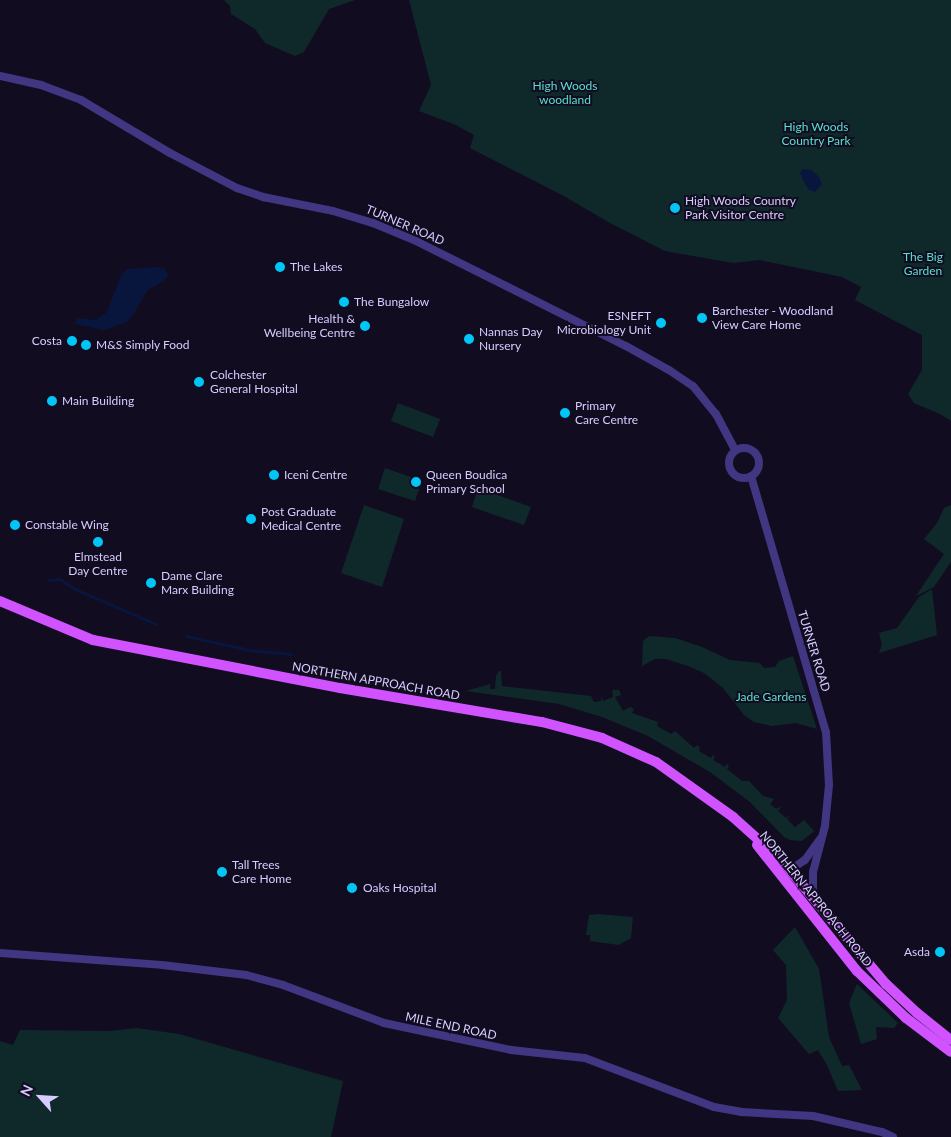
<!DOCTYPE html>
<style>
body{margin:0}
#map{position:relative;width:951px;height:1137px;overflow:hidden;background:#120c21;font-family:Lato,sans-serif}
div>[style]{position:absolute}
.green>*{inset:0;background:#0f292b}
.water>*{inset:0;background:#08163e}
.stream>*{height:2.5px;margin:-1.25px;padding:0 1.25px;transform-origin:1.25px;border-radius:1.25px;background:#08163e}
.minor>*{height:8px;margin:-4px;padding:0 4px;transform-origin:4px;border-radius:4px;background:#413681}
.minor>.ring{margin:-4px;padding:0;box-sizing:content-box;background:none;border:8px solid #413681;border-radius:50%}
.major>*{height:10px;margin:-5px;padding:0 5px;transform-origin:5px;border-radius:5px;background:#d053ff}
.dots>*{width:14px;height:14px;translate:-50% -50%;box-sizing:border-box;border:2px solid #120c21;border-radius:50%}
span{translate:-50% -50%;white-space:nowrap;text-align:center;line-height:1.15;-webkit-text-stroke:4px #120c21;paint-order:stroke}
.park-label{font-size:12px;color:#56e1cc}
.poi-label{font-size:12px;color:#d7ccff}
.left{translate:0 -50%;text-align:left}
.right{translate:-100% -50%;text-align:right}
.street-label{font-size:12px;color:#d7ccff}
.north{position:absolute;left:15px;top:1072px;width:50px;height:50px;-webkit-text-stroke:4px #120c21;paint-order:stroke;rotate:296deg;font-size:14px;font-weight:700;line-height:20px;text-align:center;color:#d7ccff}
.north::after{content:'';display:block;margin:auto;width:18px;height:22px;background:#d7ccff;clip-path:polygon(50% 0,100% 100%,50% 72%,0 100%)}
</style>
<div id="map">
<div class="green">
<div style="clip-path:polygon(224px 0,355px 0,329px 9px,304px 52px,295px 56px,265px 43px,255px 29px,231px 14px,230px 6px)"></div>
<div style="clip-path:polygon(409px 0,951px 0,951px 421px,940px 414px,914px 403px,908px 394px,922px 370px,922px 335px,855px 300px,861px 287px,842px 277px,760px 260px,733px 263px,665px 251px,610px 223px,562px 195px,470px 148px,474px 135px,456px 125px,419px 111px,431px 85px)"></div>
<div style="clip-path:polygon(398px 403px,440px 419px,433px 437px,391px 421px)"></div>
<div style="clip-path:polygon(385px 468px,422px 481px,415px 501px,378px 489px)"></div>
<div style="clip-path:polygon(478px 488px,531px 507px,524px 525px,472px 507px)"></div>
<div style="clip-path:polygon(364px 505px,404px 519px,382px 587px,341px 573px)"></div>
<div style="clip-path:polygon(951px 505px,951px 562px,934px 587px,916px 596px,944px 554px,924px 539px,937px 523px,944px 508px)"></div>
<div style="clip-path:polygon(932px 589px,937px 635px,879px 653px,882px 645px,879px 633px,897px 628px,919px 597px)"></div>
<div style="clip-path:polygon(649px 636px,675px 638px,702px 647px,730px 660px,760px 663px,764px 668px,775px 667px,779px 661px,793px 656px,817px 729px,796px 723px,772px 726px,754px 722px,744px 715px,723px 688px,704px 673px,688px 666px,666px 659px,655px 659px,642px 666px,643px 641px)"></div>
<div style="clip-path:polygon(499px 671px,501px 671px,502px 686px,591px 696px,594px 702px,601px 701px,602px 696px,603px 701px,613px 697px,612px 690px,619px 690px,621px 695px,615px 697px,623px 711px,630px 707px,634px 709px,632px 713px,658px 722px,657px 726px,671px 734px,675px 731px,694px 748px,697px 745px,700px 748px,699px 751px,711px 758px,713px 755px,715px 757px,713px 760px,725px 767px,727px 764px,729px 766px,727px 769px,742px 781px,749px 781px,763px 796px,774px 799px,770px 804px,776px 809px,782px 806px,778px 811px,786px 818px,791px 815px,787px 819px,795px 827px,804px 820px,814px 831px,802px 841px,790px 840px,784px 837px,750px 802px,710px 772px,648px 736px,602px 717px,559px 704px,466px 691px,490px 684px,490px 689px,495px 689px,496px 676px)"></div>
<div style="clip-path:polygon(598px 914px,633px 917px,631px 938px,619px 945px,590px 941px,590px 935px,586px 935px,589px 915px)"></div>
<div style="clip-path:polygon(795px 927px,819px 969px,829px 1037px,842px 1066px,849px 1065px,862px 1090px,838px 1091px,827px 1065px,818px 1050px,809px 1054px,778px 1018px,787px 1000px,786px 965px,773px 950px)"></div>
<div style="clip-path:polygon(857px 984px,898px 1023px,894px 1028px,876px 1027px,877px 1039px,861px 1044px,849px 1003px)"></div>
<div style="clip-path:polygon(136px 1028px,179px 1034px,343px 1081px,331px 1137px,0 1137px,0 1041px,13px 1045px,20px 1030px,111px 1031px)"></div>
</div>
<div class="water">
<div style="clip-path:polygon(802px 169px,811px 170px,819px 177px,822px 184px,815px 192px,809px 190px,804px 182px,800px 173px)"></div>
<div style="clip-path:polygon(159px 267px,165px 269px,168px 275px,165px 280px,147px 291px,131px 318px,125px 323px,103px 330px,75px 324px,77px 318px,96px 320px,107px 312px,121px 275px,127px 269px)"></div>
</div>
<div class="stream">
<div style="left:48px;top:580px;width:12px;rotate:-5deg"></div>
<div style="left:60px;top:579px;width:20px;rotate:33deg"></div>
<div style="left:77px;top:590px;width:86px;rotate:23.3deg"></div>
<div style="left:186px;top:636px;width:66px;rotate:12.3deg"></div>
<div style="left:250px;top:650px;width:41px;rotate:5.6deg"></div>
</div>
<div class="minor">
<div style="left:0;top:76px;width:42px;rotate:12.4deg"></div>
<div style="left:41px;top:85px;width:43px;rotate:20.6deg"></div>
<div style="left:81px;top:100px;width:104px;rotate:30.8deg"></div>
<div style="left:170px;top:153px;width:76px;rotate:27.6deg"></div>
<div style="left:237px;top:188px;width:28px;rotate:19deg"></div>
<div style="left:263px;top:197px;width:71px;rotate:11.3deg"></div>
<div style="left:333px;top:211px;width:42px;rotate:16.7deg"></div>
<div style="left:373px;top:223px;width:47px;rotate:22.7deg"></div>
<div style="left:416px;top:241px;width:235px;rotate:26.6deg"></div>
<div style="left:626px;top:346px;width:49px;rotate:29.2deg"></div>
<div style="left:669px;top:370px;width:29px;rotate:34deg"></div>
<div style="left:693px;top:386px;width:36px;rotate:51deg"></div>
<div style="left:716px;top:414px;width:40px;rotate:62deg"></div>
<div class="ring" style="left:729px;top:448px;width:22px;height:22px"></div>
<div style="left:751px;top:476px;width:267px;rotate:73.7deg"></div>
<div style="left:826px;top:732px;width:53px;rotate:86.8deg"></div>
<div style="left:829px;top:785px;width:41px;rotate:95.6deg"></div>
<div style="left:825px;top:826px;width:48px;rotate:104.6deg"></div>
<div style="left:813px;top:872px;width:18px;rotate:90deg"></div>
<div style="left:813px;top:890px;width:9px;rotate:72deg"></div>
<div style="left:791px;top:874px;width:4px;rotate:-104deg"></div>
<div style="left:790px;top:870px;width:18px;rotate:-34deg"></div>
<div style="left:805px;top:860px;width:26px;rotate:-54deg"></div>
<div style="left:0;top:953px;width:162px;rotate:4.2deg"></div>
<div style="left:162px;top:965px;width:85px;rotate:6.8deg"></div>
<div style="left:246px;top:975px;width:38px;rotate:15deg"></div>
<div style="left:283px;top:985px;width:108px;rotate:20.6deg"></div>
<div style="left:384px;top:1023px;width:130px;rotate:12deg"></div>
<div style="left:511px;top:1050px;width:74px;rotate:6.2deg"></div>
<div style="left:585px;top:1058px;width:138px;rotate:20.8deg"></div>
<div style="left:714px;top:1107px;width:27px;rotate:10deg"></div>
<div style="left:741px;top:1112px;width:72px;rotate:3.2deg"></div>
<div style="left:813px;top:1116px;width:71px;rotate:13.1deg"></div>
<div style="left:882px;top:1132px;width:12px;rotate:24deg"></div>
</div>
<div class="major">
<div style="left:0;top:601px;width:101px;rotate:22.8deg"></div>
<div style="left:93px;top:640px;width:252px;rotate:11deg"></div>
<div style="left:340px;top:688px;width:205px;rotate:9.6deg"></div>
<div style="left:542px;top:722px;width:62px;rotate:14.9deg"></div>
<div style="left:602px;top:738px;width:59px;rotate:24deg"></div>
<div style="left:656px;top:762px;width:95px;rotate:35.5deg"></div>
<div style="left:733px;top:817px;width:66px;rotate:41.9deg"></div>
<div style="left:782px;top:861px;width:161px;rotate:49.8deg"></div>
<div style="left:886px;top:984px;width:42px;rotate:43.1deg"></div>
<div style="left:917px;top:1013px;width:43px;rotate:38.5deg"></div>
<div style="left:757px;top:845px;width:161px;rotate:51.6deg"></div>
<div style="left:857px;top:971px;width:68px;rotate:43.8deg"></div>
<div style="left:906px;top:1018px;width:56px;rotate:37.1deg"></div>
</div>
<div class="dots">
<div style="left:675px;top:208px;background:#00c6f7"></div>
<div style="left:280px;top:267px;background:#00c6f7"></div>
<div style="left:344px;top:302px;background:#00c6f7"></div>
<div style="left:702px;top:318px;background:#00c6f7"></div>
<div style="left:661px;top:323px;background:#00c6f7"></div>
<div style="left:365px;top:326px;background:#00c6f7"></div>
<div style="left:469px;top:339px;background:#00c6f7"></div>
<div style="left:72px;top:341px;background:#00c6f7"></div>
<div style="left:86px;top:345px;background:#00c6f7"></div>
<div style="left:199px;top:382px;background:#00c6f7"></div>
<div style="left:52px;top:401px;background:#00c6f7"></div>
<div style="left:565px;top:413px;background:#00c6f7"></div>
<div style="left:274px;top:475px;background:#00c6f7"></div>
<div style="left:416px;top:482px;background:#00c6f7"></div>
<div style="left:251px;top:519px;background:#00c6f7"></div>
<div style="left:15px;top:525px;background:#00c6f7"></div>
<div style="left:98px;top:542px;background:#00c6f7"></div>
<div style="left:151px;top:583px;background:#00c6f7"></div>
<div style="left:222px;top:872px;background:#00c6f7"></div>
<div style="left:352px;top:888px;background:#00c6f7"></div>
<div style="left:940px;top:952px;background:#00c6f7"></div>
</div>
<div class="park-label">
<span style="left:565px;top:93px">High Woods<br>woodland</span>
<span style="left:816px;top:134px">High Woods<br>Country Park</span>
<span style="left:923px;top:264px">The Big<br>Garden</span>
<span style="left:771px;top:697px">Jade Gardens</span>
</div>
<div class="poi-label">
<span class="left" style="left:685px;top:208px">High Woods Country<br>Park Visitor Centre</span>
<span class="left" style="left:290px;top:267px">The Lakes</span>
<span class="left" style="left:354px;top:302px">The Bungalow</span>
<span class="left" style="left:712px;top:318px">Barchester - Woodland<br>View Care Home</span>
<span class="right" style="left:651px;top:323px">ESNEFT<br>Microbiology Unit</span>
<span class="right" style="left:355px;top:326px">Health &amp;<br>Wellbeing Centre</span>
<span class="left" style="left:479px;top:339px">Nannas Day<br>Nursery</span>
<span class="right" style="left:62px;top:341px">Costa</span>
<span class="left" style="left:96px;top:345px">M&amp;S Simply Food</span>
<span class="left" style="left:210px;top:382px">Colchester<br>General Hospital</span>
<span class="left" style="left:62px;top:401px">Main Building</span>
<span class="left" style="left:575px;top:413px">Primary<br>Care Centre</span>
<span class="left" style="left:284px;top:475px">Iceni Centre</span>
<span class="left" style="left:426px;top:482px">Queen Boudica<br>Primary School</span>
<span class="left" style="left:261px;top:519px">Post Graduate<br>Medical Centre</span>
<span class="left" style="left:25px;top:525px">Constable Wing</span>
<span style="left:98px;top:564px">Elmstead<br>Day Centre</span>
<span class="left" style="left:161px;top:583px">Dame Clare<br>Marx Building</span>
<span class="left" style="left:232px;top:872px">Tall Trees<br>Care Home</span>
<span class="left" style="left:363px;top:888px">Oaks Hospital</span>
<span class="right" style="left:930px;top:952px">Asda</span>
</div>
<div class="street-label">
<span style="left:405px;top:225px;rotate:23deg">TURNER ROAD</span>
<span style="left:814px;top:651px;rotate:73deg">TURNER ROAD</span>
<span style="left:376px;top:681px;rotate:10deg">NORTHERN APPROACH ROAD</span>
<span style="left:816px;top:899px;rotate:51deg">NORTHERN APPROACH ROAD</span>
<span style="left:451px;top:1026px;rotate:12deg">MILE END ROAD</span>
</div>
<div class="north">N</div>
</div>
